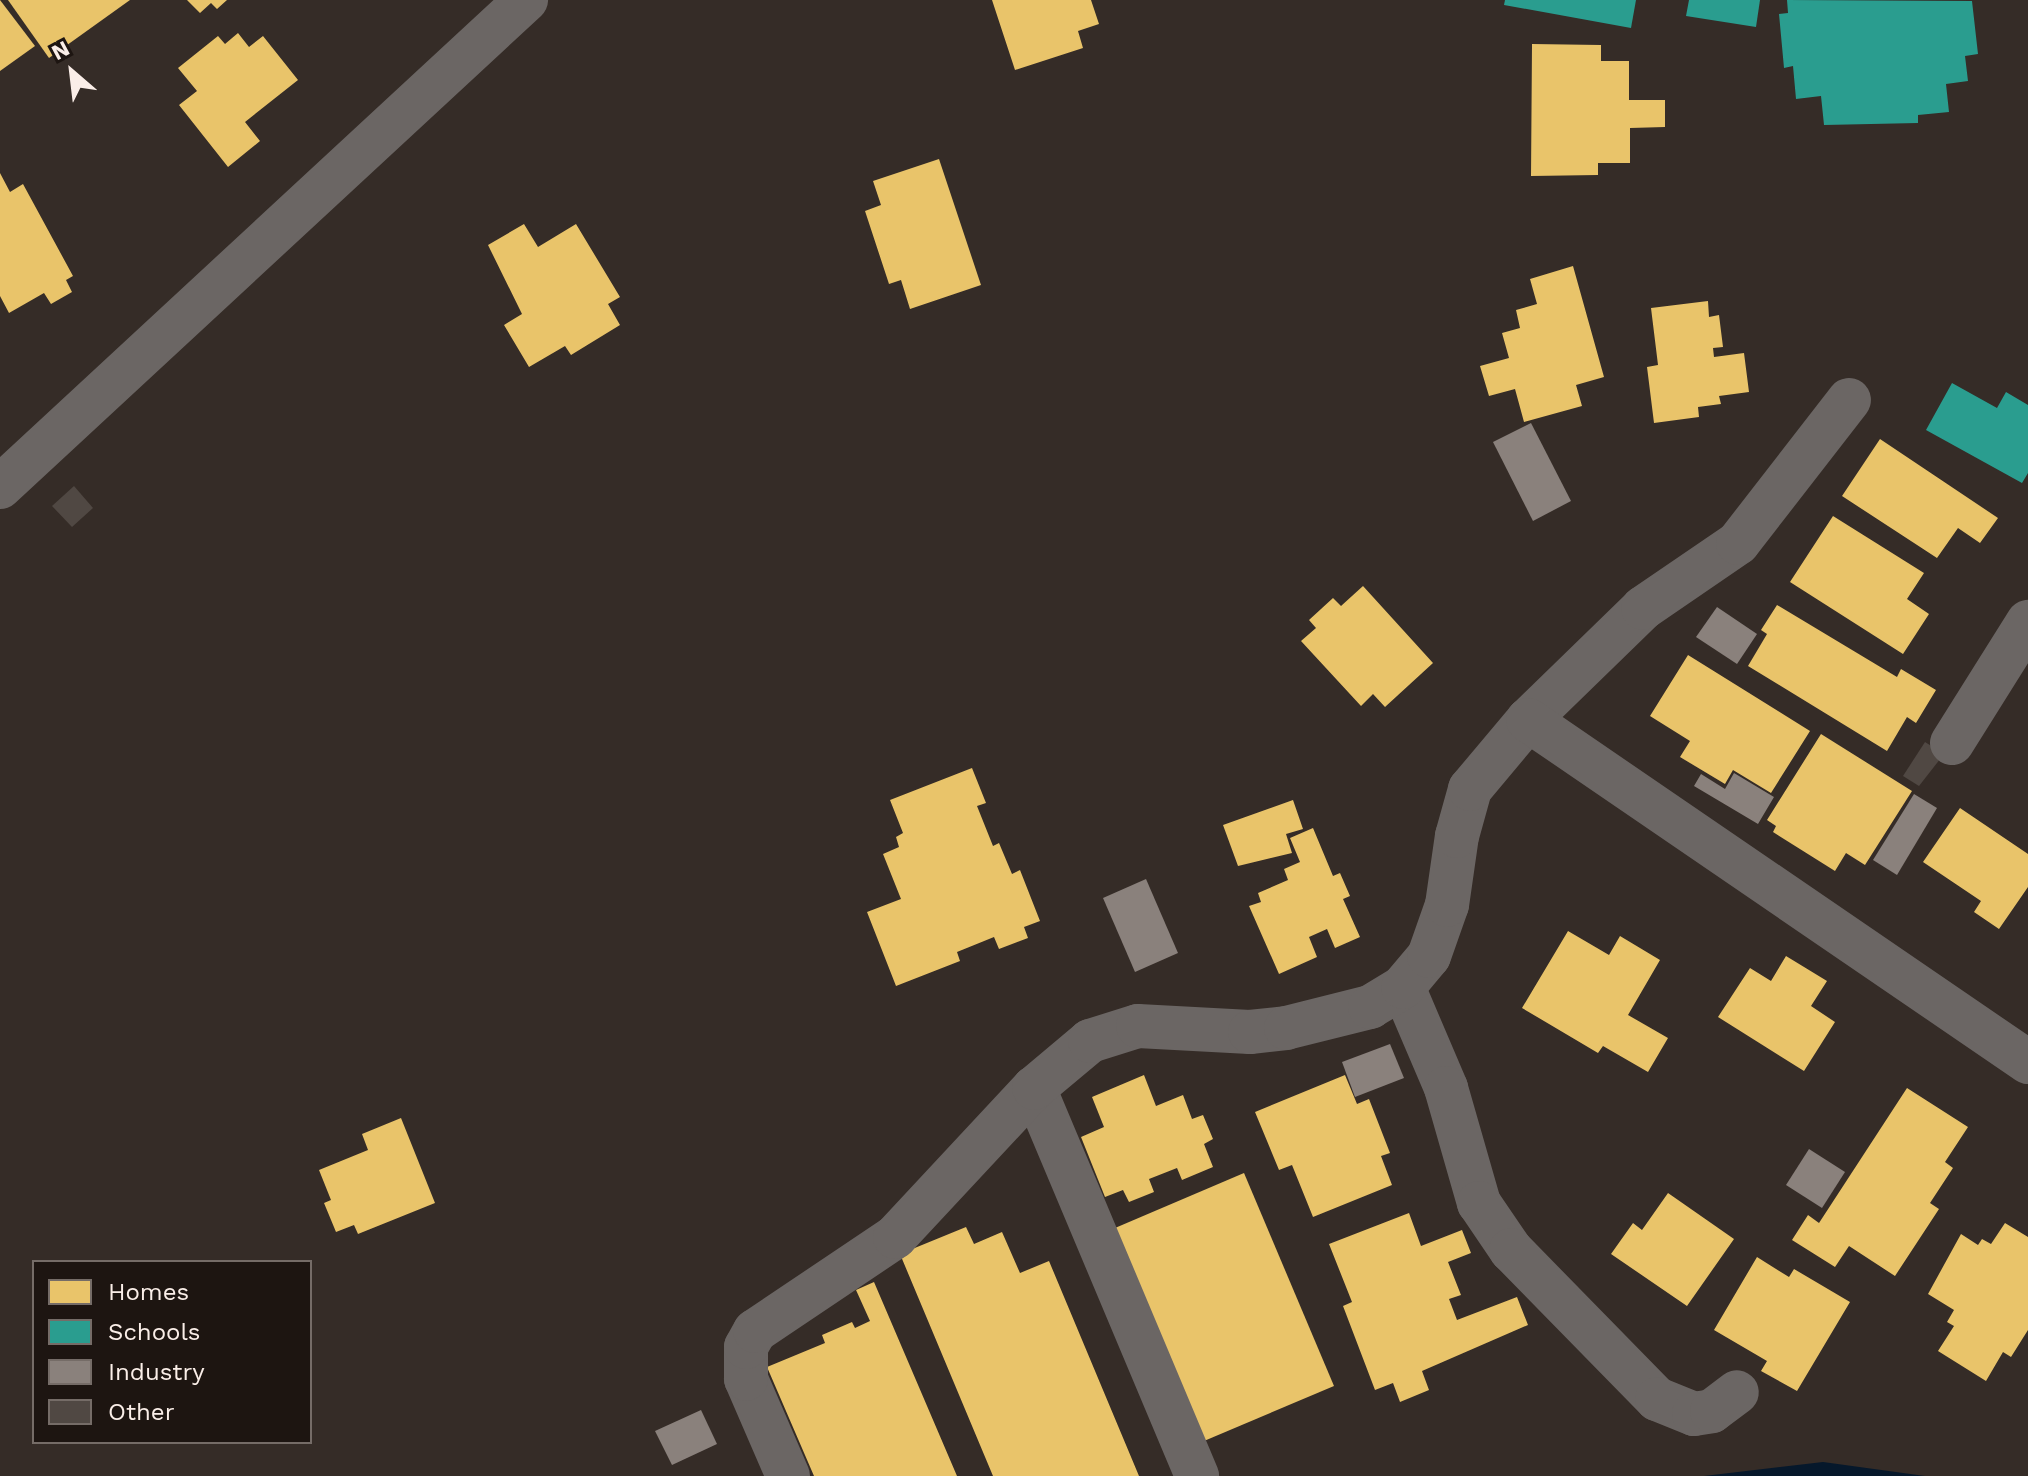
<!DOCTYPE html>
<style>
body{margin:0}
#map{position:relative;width:2028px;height:1476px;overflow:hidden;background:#352c27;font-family:"Work Sans",sans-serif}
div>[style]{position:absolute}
.water>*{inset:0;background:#06182b}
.homes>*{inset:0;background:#e9c46a}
.schools>*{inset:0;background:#2a9d8f}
.industry>*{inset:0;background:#8a817c}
.building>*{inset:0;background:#504843}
.minor>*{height:44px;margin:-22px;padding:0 22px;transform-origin:22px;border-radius:22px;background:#6b6664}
span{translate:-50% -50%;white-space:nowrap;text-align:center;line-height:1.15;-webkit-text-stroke:8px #1d1511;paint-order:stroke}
.legend{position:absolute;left:32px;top:1260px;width:280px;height:184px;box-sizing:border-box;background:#1d1511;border:2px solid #756c67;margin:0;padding:10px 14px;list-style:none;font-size:24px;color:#faeee8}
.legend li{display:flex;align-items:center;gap:16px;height:40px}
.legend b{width:40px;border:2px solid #756c67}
.north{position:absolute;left:32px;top:32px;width:80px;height:80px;-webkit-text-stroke:6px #1d1511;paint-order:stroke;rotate:332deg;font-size:22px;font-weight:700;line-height:32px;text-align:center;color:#faeee8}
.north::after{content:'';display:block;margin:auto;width:28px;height:36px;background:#faeee8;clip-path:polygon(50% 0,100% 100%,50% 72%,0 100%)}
</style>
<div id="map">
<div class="water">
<div style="clip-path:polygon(1823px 1462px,1925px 1476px,1704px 1476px)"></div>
</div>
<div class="homes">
<div style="clip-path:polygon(0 0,35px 46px,0 71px)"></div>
<div style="clip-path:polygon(8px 0,130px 0,49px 58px)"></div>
<div style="clip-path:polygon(187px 0,227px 0,217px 9px,211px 3px,200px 13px)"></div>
<div style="clip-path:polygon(992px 0,1091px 0,1099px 24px,1078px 31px,1083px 48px,1015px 70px)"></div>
<div style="clip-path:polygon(238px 33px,249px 47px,263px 36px,298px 80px,245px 122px,260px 141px,228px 167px,179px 105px,197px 91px,178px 68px,218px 36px,225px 44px)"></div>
<div style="clip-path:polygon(1532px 44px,1601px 45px,1601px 61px,1629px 61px,1629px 100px,1665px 100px,1665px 127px,1630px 128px,1630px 163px,1598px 163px,1598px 175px,1531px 176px)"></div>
<div style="clip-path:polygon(939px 159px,981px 285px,910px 309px,901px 280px,889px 284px,865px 211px,881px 205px,873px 181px)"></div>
<div style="clip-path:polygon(0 173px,10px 192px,23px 184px,73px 276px,66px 280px,72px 292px,51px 304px,44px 293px,9px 313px,0 296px)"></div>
<div style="clip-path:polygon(524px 224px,538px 247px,576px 224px,620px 297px,608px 304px,620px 325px,571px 355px,565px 346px,529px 367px,504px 325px,522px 314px,488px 245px)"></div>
<div style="clip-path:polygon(1573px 266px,1604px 377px,1576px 385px,1582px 406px,1524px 422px,1515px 389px,1489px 396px,1480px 366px,1509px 358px,1502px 333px,1520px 328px,1516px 310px,1537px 304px,1530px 279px)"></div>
<div style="clip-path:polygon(1708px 301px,1709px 317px,1719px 315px,1723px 347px,1713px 348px,1714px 357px,1744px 353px,1749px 392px,1719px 396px,1721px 404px,1698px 407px,1699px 417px,1654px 423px,1647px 367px,1658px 365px,1651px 308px)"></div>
<div style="clip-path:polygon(1880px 439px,1998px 518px,1980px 543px,1958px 528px,1937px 558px,1842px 496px)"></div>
<div style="clip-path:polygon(1833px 516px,1924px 573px,1907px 599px,1929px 614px,1903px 654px,1790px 582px)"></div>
<div style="clip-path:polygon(1363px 586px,1433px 663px,1385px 707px,1373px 694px,1361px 706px,1301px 641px,1316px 628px,1309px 620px,1333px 598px,1341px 606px)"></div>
<div style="clip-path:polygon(1777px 605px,1897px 677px,1901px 669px,1936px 690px,1916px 723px,1907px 717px,1887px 751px,1748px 666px,1767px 634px,1761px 630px)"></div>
<div style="clip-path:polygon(1688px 655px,1810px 731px,1771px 793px,1733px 770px,1725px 784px,1680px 757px,1690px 741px,1650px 716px)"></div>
<div style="clip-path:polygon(1821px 734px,1912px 791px,1865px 865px,1846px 853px,1835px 871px,1773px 832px,1776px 826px,1767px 820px)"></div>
<div style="clip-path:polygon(972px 768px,986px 803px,977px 806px,993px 846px,999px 843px,1012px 874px,1020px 870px,1040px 921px,1024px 927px,1028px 938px,999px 949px,994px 937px,957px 952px,960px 961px,896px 986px,867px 912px,901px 899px,883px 854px,899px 847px,896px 837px,903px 833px,890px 800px)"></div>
<div style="clip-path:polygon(1293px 800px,1303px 829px,1286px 834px,1292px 853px,1238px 866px,1223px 825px)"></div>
<div style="clip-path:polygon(1960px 808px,2028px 854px,2028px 887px,1999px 929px,1974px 912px,1981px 901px,1923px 862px)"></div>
<div style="clip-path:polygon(1313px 828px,1333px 876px,1340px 873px,1350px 896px,1343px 899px,1360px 937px,1335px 948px,1327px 929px,1309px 937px,1317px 957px,1279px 974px,1249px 906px,1261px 902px,1258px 893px,1288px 880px,1284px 869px,1300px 862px,1290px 838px)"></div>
<div style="clip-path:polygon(1568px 931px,1609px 955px,1620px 936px,1660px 960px,1628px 1015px,1668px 1038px,1648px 1072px,1603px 1046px,1598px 1053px,1522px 1008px)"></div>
<div style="clip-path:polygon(1786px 956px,1827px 981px,1811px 1006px,1835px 1022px,1804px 1071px,1718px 1017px,1750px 968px,1771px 981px)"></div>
<div style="clip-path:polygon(1144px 1075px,1156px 1106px,1183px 1095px,1192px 1119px,1203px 1115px,1213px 1139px,1204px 1144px,1213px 1167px,1182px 1180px,1177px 1168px,1149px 1179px,1154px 1192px,1129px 1202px,1123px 1190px,1105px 1197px,1081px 1137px,1104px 1127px,1092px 1097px)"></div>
<div style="clip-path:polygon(1345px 1075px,1357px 1104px,1369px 1099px,1390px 1153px,1381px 1156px,1392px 1185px,1313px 1217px,1292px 1165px,1279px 1170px,1255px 1112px)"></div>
<div style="clip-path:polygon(1907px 1088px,1968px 1127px,1945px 1162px,1953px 1168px,1930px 1203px,1939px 1209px,1895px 1276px,1849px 1246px,1835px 1267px,1792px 1240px,1808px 1215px,1819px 1223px)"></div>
<div style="clip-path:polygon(401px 1118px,435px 1203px,358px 1234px,354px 1225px,336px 1232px,324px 1203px,331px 1200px,319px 1170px,368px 1150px,362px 1134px)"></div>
<div style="clip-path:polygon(1244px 1173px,1334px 1386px,1204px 1441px,1115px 1228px)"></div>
<div style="clip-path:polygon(1668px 1193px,1734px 1239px,1687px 1306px,1611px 1254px,1633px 1223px,1642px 1230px)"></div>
<div style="clip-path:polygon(1409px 1213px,1421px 1246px,1462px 1230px,1471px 1253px,1448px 1262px,1461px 1295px,1449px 1299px,1457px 1320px,1517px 1297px,1528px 1325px,1422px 1371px,1429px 1390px,1400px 1402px,1393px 1383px,1375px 1390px,1343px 1306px,1352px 1302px,1329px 1244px)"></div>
<div style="clip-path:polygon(2005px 1223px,2028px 1237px,2028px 1330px,2011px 1357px,2003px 1352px,1986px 1381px,1938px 1351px,1954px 1326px,1947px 1322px,1954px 1310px,1928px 1294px,1961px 1234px,1978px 1245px,1982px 1239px,1991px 1244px)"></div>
<div style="clip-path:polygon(966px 1227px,974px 1244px,1002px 1232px,1020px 1273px,1049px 1261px,1139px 1476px,993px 1476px,900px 1254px)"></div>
<div style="clip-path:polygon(1757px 1257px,1789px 1277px,1794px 1269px,1850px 1302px,1797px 1391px,1761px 1371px,1767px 1361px,1714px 1330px)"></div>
<div style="clip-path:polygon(874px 1282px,957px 1476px,814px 1476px,767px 1367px,825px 1343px,822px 1335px,852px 1322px,855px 1328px,870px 1321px,856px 1290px)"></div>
</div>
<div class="schools">
<div style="clip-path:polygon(1505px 0,1636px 0,1631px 28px,1504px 5px)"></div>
<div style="clip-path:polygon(1689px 0,1760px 0,1756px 27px,1686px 16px)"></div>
<div style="clip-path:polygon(1787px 0,1972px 1px,1978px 54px,1965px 56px,1968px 81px,1946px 84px,1949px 112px,1918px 115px,1918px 123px,1824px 125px,1821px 96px,1796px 99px,1793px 66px,1784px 68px,1779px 14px,1788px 13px)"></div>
<div style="clip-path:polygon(1952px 383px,1997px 408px,2006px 392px,2028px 405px,2028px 473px,2022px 483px,1926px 430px)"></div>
</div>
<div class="industry">
<div style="clip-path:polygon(1531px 423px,1571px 501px,1533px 521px,1493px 442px)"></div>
<div style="clip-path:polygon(1717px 607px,1757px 634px,1737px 664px,1696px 637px)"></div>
<div style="clip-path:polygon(1734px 773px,1774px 797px,1758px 824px,1694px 786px,1701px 774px,1725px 789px)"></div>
<div style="clip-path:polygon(1914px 794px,1937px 808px,1897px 875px,1873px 860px)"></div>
<div style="clip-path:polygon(1146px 879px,1178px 953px,1135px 972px,1103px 898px)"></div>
<div style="clip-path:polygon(1390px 1044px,1404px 1078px,1355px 1097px,1342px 1062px)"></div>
<div style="clip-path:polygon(1809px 1149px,1845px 1172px,1822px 1208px,1786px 1185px)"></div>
<div style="clip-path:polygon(701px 1410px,717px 1444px,672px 1465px,655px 1431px)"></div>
</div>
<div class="building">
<div style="clip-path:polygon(74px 486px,93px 508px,72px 527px,52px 506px)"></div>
<div style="clip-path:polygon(1925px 742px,1944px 754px,1919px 786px,1903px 776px)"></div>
</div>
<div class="minor">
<div style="left:0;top:487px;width:717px;rotate:-42.8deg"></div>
<div style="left:1528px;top:720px;width:161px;rotate:-44.2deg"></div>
<div style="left:1643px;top:608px;width:115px;rotate:-34.4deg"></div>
<div style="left:1738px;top:543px;width:181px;rotate:-52.2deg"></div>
<div style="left:1952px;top:743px;width:143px;rotate:-57.9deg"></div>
<div style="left:1403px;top:987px;width:110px;rotate:66.9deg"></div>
<div style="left:1446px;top:1088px;width:120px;rotate:74deg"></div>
<div style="left:1479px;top:1203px;width:57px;rotate:55.8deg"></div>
<div style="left:1511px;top:1250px;width:209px;rotate:45.6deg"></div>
<div style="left:1657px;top:1399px;width:40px;rotate:22deg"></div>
<div style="left:1694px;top:1414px;width:18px;rotate:-9deg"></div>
<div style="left:1712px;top:1411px;width:31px;rotate:-37deg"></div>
<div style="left:1034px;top:1088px;width:421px;rotate:67.2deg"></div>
<div style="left:788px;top:1476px;width:106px;rotate:-113.4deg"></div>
<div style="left:746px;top:1379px;width:32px;rotate:-90deg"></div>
<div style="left:746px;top:1347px;width:18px;rotate:-61deg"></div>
<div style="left:755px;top:1331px;width:169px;rotate:-33.9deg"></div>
<div style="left:895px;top:1237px;width:204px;rotate:-47deg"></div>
<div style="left:1034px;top:1088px;width:73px;rotate:-40deg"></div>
<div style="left:1090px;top:1041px;width:50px;rotate:-17.4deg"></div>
<div style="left:1138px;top:1026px;width:112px;rotate:3.1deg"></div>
<div style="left:1250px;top:1032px;width:36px;rotate:-6deg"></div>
<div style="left:1286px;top:1028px;width:87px;rotate:-14deg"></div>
<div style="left:1370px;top:1007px;width:39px;rotate:-31deg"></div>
<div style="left:1403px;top:987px;width:40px;rotate:-50deg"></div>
<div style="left:1429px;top:956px;width:54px;rotate:-70.6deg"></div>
<div style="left:1447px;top:905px;width:70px;rotate:-81.8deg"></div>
<div style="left:1457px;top:836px;width:49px;rotate:-74.5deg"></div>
<div style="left:1470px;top:789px;width:90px;rotate:-50deg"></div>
<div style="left:1528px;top:720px;width:606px;rotate:34.37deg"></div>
</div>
<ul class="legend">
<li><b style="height:22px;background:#e9c46a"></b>Homes</li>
<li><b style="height:22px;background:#2a9d8f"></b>Schools</li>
<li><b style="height:22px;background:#8a817c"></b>Industry</li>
<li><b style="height:22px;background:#504843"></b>Other</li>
</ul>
<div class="north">N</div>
</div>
